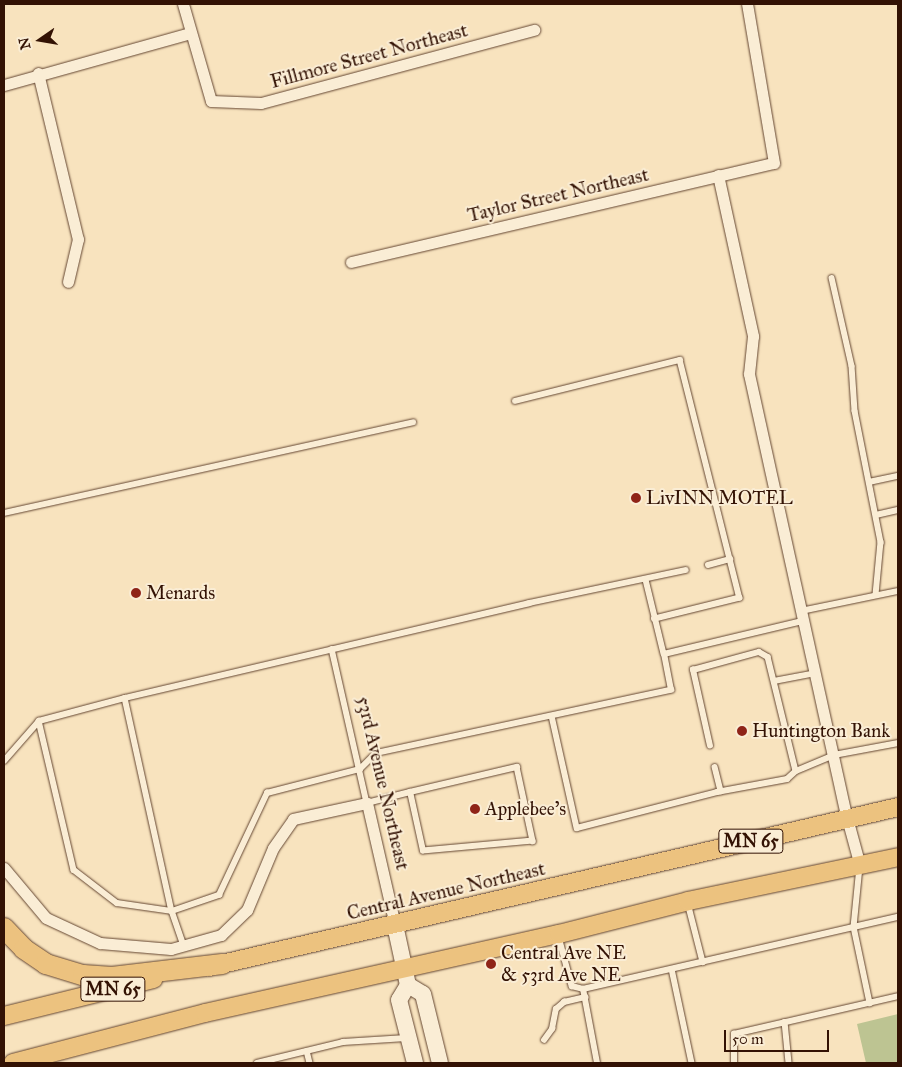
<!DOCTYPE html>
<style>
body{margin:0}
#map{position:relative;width:902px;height:1067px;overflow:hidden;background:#f8e3be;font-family:"IM FELL Great Primer",serif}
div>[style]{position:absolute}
.green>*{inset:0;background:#bdc492}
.roads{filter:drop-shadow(0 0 1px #644632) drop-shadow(0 0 1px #644632)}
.lane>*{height:5.5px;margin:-2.75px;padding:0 2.75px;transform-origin:2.75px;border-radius:2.75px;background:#faedd5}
.street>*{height:11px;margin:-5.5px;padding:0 5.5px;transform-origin:5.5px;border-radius:5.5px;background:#faedd5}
.secondary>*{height:16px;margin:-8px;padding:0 8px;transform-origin:8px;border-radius:8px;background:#faedd5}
.primary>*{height:18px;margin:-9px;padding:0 9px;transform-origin:9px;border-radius:9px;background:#ecc27f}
.highway>*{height:20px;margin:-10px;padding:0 10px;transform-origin:10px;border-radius:10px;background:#ecc27f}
.dots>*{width:14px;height:14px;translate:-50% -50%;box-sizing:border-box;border:2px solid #faedd5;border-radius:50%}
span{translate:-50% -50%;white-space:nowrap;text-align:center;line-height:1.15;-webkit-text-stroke:4px #faedd5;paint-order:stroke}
.shield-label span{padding:1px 4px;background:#faedd5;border:1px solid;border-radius:4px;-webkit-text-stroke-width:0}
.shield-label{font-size:18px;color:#331204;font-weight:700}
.street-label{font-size:19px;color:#331204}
.poi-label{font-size:19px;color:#331204}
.left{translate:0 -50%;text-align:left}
.frame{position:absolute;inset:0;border:5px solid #331204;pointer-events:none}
.north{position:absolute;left:15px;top:15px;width:50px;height:50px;-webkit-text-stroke:4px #faedd5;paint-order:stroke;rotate:257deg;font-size:14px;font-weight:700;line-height:20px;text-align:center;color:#331204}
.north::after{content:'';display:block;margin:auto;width:18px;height:22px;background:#331204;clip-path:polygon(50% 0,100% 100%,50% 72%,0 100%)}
.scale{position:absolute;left:724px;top:1030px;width:105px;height:22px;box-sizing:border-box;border:2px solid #331204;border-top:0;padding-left:6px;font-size:15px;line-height:18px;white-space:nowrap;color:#331204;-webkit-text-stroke:4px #faedd5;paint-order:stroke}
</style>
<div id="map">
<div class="green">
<div style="clip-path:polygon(898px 1014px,898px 1063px,866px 1063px,857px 1024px)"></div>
</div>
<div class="roads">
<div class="lane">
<div style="left:832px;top:278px;width:90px;rotate:77.2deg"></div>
<div style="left:852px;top:366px;width:45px;rotate:86.2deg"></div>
<div style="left:855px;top:411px;width:134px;rotate:78.8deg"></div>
<div style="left:881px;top:542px;width:53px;rotate:95.4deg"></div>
<div style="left:515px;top:401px;width:170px;rotate:-14deg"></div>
<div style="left:680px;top:360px;width:245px;rotate:75.9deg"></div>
<div style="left:740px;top:598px;width:88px;rotate:166.1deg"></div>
<div style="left:869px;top:482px;width:30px;rotate:-12deg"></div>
<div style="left:4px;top:513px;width:419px;rotate:-12.5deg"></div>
<div style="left:876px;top:515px;width:23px;rotate:-13deg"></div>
<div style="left:708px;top:565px;width:23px;rotate:-15deg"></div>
<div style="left:646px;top:580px;width:76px;rotate:76.3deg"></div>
<div style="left:664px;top:654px;width:143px;rotate:-13.4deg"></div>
<div style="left:801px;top:611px;width:99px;rotate:-11.7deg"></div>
<div style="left:332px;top:649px;width:158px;rotate:77.2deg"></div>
<div style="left:367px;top:803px;width:44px;rotate:-14.3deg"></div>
<div style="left:410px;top:792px;width:110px;rotate:-13.2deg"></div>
<div style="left:517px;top:767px;width:76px;rotate:77.8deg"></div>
<div style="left:533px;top:841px;width:110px;rotate:174.8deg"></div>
<div style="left:423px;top:851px;width:60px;rotate:-102.4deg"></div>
<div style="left:774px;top:681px;width:43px;rotate:-10.8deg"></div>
<div style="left:125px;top:698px;width:415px;rotate:-13.2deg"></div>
<div style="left:529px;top:603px;width:160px;rotate:-11.9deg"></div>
<div style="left:552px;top:716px;width:115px;rotate:77.4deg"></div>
<div style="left:577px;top:828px;width:145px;rotate:-14.4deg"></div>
<div style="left:717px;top:792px;width:71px;rotate:-10.5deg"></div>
<div style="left:787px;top:779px;width:12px;rotate:-42deg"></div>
<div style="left:796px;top:771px;width:41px;rotate:-22.8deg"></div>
<div style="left:834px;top:755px;width:65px;rotate:-10.6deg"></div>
<div style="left:39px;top:721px;width:153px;rotate:76.8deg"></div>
<div style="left:74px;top:870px;width:54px;rotate:37.5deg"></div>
<div style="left:117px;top:903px;width:56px;rotate:8.3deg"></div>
<div style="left:172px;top:911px;width:50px;rotate:-18.8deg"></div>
<div style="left:219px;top:895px;width:113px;rotate:-64.8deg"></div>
<div style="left:267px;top:793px;width:96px;rotate:-14.5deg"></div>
<div style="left:360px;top:769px;width:23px;rotate:-45deg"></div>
<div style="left:376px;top:753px;width:302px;rotate:-12.1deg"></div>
<div style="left:671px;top:690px;width:37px;rotate:-101deg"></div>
<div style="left:710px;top:746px;width:78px;rotate:-102.6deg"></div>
<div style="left:693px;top:670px;width:68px;rotate:-15.3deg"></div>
<div style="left:759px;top:652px;width:10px;rotate:29deg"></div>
<div style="left:768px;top:657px;width:117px;rotate:76.2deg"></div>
<div style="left:4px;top:761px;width:53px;rotate:-48.8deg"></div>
<div style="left:39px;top:721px;width:89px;rotate:-15deg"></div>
<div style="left:125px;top:698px;width:218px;rotate:77.6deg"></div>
<div style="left:172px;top:911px;width:36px;rotate:71deg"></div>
<div style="left:715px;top:767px;width:25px;rotate:76deg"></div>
<div style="left:860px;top:867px;width:60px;rotate:95.7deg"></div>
<div style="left:854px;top:927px;width:78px;rotate:78.1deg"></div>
<div style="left:688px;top:903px;width:61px;rotate:75.7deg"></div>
<div style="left:559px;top:937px;width:51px;rotate:75.1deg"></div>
<div style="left:572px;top:986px;width:11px;rotate:15deg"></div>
<div style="left:672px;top:969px;width:96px;rotate:78deg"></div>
<div style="left:785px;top:1022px;width:41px;rotate:84.4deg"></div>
<div style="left:544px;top:1040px;width:14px;rotate:-54deg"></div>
<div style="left:552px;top:1029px;width:20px;rotate:-79deg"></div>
<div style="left:556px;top:1009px;width:11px;rotate:-41deg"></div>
<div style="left:564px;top:1002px;width:22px;rotate:-13deg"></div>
<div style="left:307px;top:1051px;width:12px;rotate:76deg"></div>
<div style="left:257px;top:1063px;width:89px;rotate:-13.7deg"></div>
<div style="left:343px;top:1042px;width:63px;rotate:-3.6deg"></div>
<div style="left:597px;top:1063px;width:75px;rotate:-100.7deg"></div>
<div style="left:583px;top:989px;width:323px;rotate:-12.9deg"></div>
<div style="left:734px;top:1063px;width:29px;rotate:-90deg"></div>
<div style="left:734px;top:1034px;width:168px;rotate:-13deg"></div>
</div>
<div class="street">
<div style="left:183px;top:4px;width:101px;rotate:73.9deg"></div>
<div style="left:211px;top:101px;width:50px;rotate:2.3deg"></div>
<div style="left:261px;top:103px;width:283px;rotate:-15deg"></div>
<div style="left:38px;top:73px;width:171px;rotate:76.5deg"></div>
<div style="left:78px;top:239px;width:44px;rotate:103.1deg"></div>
<div style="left:4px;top:85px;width:193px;rotate:-15.6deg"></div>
<div style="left:718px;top:175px;width:165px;rotate:77.7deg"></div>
<div style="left:753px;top:336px;width:38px;rotate:96deg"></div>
<div style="left:749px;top:374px;width:455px;rotate:77.6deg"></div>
<div style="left:847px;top:818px;width:50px;rotate:74.8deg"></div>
<div style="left:351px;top:262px;width:434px;rotate:-13.2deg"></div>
<div style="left:774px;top:163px;width:161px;rotate:-99.6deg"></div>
<div style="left:4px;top:868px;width:65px;rotate:50deg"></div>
<div style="left:46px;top:918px;width:60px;rotate:24.8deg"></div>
<div style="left:100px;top:943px;width:71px;rotate:4.8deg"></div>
<div style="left:171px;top:949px;width:52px;rotate:-15.6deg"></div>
<div style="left:221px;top:935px;width:36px;rotate:-44deg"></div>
<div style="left:247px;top:910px;width:67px;rotate:-67.2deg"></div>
<div style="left:273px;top:848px;width:35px;rotate:-55deg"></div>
<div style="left:293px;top:819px;width:76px;rotate:-12.2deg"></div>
<div style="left:367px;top:803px;width:125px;rotate:77.1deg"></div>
</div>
<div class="secondary">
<div style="left:395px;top:925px;width:61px;rotate:77.8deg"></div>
<div style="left:408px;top:985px;width:17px;rotate:31deg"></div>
<div style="left:423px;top:994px;width:71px;rotate:76.2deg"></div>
<div style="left:408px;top:985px;width:17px;rotate:121deg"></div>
<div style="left:399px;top:1000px;width:65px;rotate:75.7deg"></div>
</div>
<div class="primary">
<div style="left:209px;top:967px;width:707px;rotate:-13.07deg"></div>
<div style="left:4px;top:1016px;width:154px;rotate:-13.9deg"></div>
<div style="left:13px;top:1063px;width:198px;rotate:-14.6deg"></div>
<div style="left:205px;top:1013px;width:363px;rotate:-12.6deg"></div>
<div style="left:559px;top:934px;width:133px;rotate:-14.3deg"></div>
<div style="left:688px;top:901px;width:215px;rotate:-11.8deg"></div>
</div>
<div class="highway">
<div style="left:4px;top:928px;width:29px;rotate:46deg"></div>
<div style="left:24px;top:949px;width:27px;rotate:34deg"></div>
<div style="left:46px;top:964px;width:39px;rotate:17deg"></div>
<div style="left:83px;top:975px;width:29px;rotate:4deg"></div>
<div style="left:112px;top:977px;width:111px;rotate:-6.7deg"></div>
</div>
</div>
<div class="dots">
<div style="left:636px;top:498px;background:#8f2418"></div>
<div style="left:136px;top:593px;background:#8f2418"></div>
<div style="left:742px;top:731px;background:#8f2418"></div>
<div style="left:475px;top:809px;background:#8f2418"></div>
<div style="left:491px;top:964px;background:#8f2418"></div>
</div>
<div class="shield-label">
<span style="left:751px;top:841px">MN 65</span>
<span style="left:113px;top:989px">MN 65</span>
</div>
<div class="street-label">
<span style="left:369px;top:56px;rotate:-15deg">Fillmore Street Northeast</span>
<span style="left:558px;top:195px;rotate:-13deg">Taylor Street Northeast</span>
<span style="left:383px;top:783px;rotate:77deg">53rd Avenue Northeast</span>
<span style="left:446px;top:891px;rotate:-13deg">Central Avenue Northeast</span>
</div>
<div class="poi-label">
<span class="left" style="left:646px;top:498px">LivINN MOTEL</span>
<span class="left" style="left:146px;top:593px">Menards</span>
<span class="left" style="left:752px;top:731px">Huntington Bank</span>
<span class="left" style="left:485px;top:809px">Applebee's</span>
<span class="left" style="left:501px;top:964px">Central Ave NE<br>&amp; 53rd Ave NE</span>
</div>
<div class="frame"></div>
<div class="north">N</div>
<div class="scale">50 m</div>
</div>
